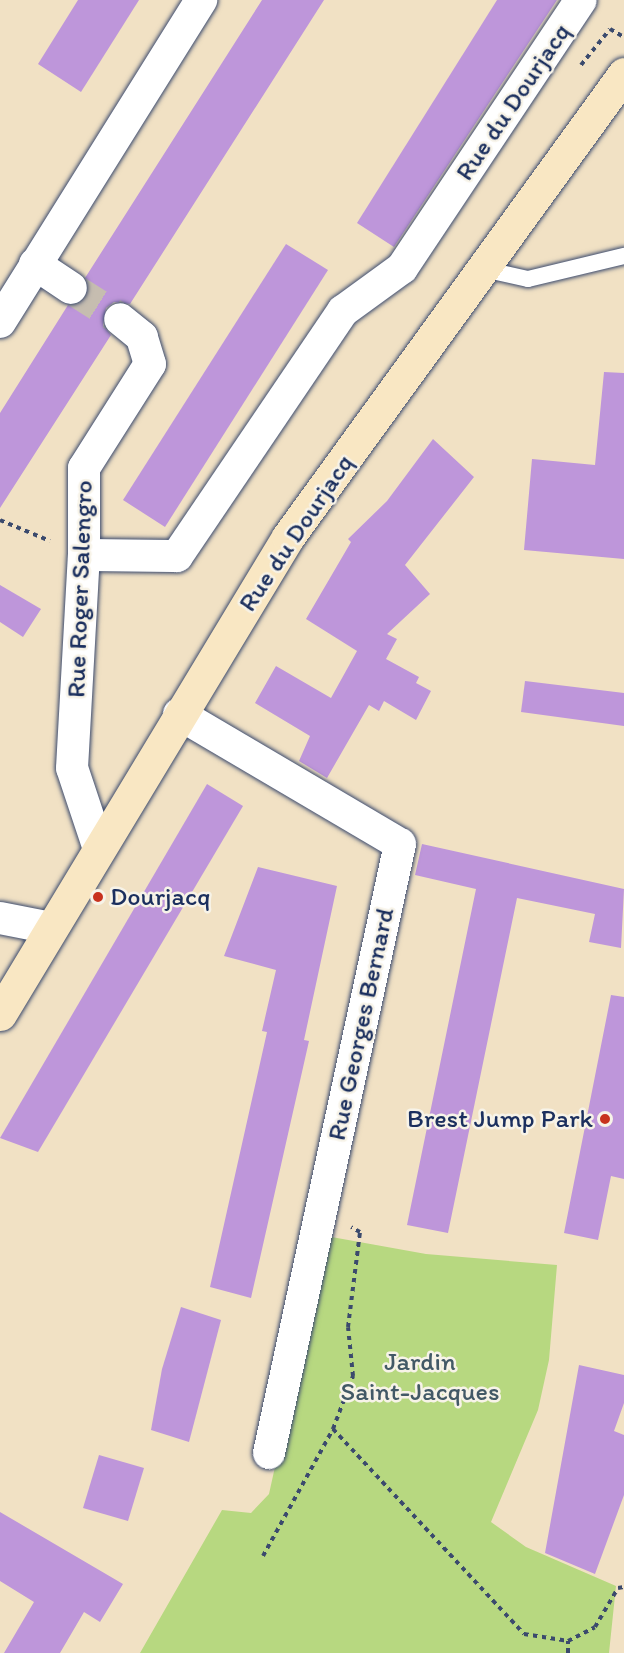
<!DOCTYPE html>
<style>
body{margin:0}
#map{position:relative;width:624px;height:1653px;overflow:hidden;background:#f1e1c4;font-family:Itim,sans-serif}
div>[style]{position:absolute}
.green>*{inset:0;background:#b7d880}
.building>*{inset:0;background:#be96da}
.street-tunnel>*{height:32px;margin-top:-16px;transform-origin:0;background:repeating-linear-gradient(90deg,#c6bdb0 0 32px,transparent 0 48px)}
.path>*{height:4px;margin-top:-2px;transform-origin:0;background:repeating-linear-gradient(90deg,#3b4a6d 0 4.5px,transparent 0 9px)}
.roads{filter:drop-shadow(0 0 2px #3b4a6d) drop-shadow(0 0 2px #3b4a6d)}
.lane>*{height:16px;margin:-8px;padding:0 8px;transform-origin:8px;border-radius:8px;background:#fff}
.street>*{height:32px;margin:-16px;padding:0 16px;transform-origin:16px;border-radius:16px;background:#fff}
.secondary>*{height:33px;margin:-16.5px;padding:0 16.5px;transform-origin:16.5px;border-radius:16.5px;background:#f9e7c3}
.dots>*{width:16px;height:16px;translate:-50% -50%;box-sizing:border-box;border:3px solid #f7f3e8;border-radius:50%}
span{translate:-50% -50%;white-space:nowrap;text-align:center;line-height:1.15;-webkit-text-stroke:5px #f7f3e8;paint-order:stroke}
.street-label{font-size:26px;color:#1b2f5e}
.poi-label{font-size:26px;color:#1b2f5e}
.left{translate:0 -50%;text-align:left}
.right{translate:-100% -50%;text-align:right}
.park-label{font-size:26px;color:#425966}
</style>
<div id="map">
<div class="green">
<div style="clip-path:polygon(326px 1236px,426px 1254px,557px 1265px,549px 1360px,538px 1410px,491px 1522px,526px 1547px,616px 1586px,609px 1653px,140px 1653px,222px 1510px,251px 1513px,269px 1494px)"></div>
</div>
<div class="building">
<div style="clip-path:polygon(78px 0,139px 0,81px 92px,38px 64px)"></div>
<div style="clip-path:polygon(262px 0,324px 0,130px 304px,114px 302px,106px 308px,103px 325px,111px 335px,0 508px,0 413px,68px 305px,78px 304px,86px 297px,89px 289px,85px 278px)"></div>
<div style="clip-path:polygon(497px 0,557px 0,394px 247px,357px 223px)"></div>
<div style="clip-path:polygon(286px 244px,328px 270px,165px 527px,123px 500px)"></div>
<div style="clip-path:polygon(604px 372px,624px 373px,624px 559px,524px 550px,532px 459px,595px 465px)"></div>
<div style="clip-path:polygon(433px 439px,474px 477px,405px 565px,430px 594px,387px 634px,397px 639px,386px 659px,419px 677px,416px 683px,431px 691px,416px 720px,384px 701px,379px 711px,369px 705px,327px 778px,299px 761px,310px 736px,255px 703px,276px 666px,331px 698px,357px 651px,306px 619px,351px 542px,348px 539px,387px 501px)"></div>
<div style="clip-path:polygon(0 585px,41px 609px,23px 637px,0 622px)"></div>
<div style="clip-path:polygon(525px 681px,624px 693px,624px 726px,521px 712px)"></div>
<div style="clip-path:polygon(207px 784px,243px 806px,38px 1152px,0 1138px)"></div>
<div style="clip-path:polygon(422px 844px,624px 889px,621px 948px,589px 942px,595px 914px,517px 898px,448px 1233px,407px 1225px,476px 889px,415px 875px)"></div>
<div style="clip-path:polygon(258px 867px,337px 886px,304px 1040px,309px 1041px,251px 1298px,210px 1287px,267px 1032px,262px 1031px,276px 970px,224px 956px)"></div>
<div style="clip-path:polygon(611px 995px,624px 997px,624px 1179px,611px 1176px,598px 1240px,564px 1233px)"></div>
<div style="clip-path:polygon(181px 1307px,221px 1320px,189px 1442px,151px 1430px,162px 1369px)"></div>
<div style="clip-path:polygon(579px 1365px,624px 1375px,624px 1403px,614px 1431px,624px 1435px,624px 1495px,595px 1574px,545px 1553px)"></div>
<div style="clip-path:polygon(99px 1455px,144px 1468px,128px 1521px,83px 1508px)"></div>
<div style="clip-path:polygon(0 1512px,123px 1584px,100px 1622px,84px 1612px,60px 1653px,4px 1653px,34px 1602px,0 1581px)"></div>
</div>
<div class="street-tunnel">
<div style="left:71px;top:288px;width:58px;rotate:32.3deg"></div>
</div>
<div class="path">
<div style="left:581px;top:65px;width:46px;rotate:-51.1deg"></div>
<div style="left:610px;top:29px;width:16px;rotate:30deg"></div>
<div style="left:0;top:520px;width:54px;rotate:22.8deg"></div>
<div style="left:333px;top:1429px;width:280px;rotate:47deg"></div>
<div style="left:524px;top:1634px;width:45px;rotate:9deg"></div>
<div style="left:568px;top:1641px;width:30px;rotate:-27deg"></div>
<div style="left:595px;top:1627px;width:45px;rotate:-59.5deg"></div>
<div style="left:618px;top:1588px;width:6px;rotate:-9deg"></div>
<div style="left:263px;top:1556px;width:145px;rotate:-61.1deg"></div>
<div style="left:333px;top:1429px;width:57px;rotate:-69.3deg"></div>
<div style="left:353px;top:1376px;width:49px;rotate:-95.8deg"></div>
<div style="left:348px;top:1327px;width:96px;rotate:-82.8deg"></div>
<div style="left:360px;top:1232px;width:10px;rotate:-151deg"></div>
<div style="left:568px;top:1653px;width:12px;rotate:-90deg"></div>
</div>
<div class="roads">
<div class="lane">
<div style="left:483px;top:269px;width:46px;rotate:12.5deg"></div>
<div style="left:528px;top:279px;width:99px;rotate:-13.5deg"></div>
</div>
<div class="street">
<div style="left:35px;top:264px;width:43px;rotate:33.7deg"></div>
<div style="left:0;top:322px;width:380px;rotate:-58deg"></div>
<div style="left:84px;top:555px;width:93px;rotate:0.6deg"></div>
<div style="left:177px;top:556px;width:296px;rotate:-55.9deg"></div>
<div style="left:343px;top:311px;width:73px;rotate:-36.1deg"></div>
<div style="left:402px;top:268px;width:322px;rotate:-56.3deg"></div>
<div style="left:179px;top:714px;width:256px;rotate:30.5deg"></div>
<div style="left:400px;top:844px;width:623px;rotate:102.14deg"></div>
<div style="left:99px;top:849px;width:85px;rotate:-108.4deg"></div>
<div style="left:72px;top:768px;width:213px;rotate:-86.8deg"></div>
<div style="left:84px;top:555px;width:87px;rotate:-90deg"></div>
<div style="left:84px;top:468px;width:123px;rotate:-57.6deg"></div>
<div style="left:150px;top:364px;width:28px;rotate:-107deg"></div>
<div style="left:142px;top:337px;width:28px;rotate:-141deg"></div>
<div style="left:0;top:918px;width:52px;rotate:11.1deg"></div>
</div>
<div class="secondary">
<div style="left:0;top:1014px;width:557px;rotate:-58.88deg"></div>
<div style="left:288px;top:537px;width:572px;rotate:-54.03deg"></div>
</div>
</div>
<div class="dots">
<div style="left:98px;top:897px;background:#c8321e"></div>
<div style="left:605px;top:1119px;background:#c8321e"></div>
</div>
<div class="street-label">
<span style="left:513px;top:102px;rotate:-56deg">Rue du Dourjacq</span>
<span style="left:296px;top:533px;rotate:-56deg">Rue du Dourjacq</span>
<span style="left:80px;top:589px;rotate:-88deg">Rue Roger Salengro</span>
<span style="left:361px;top:1024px;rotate:-78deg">Rue Georges Bernard</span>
</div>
<div class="poi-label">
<span class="left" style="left:110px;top:897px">Dourjacq</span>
<span class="right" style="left:593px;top:1119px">Brest Jump Park</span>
</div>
<div class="park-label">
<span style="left:420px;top:1377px">Jardin<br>Saint-Jacques</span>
</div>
</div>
